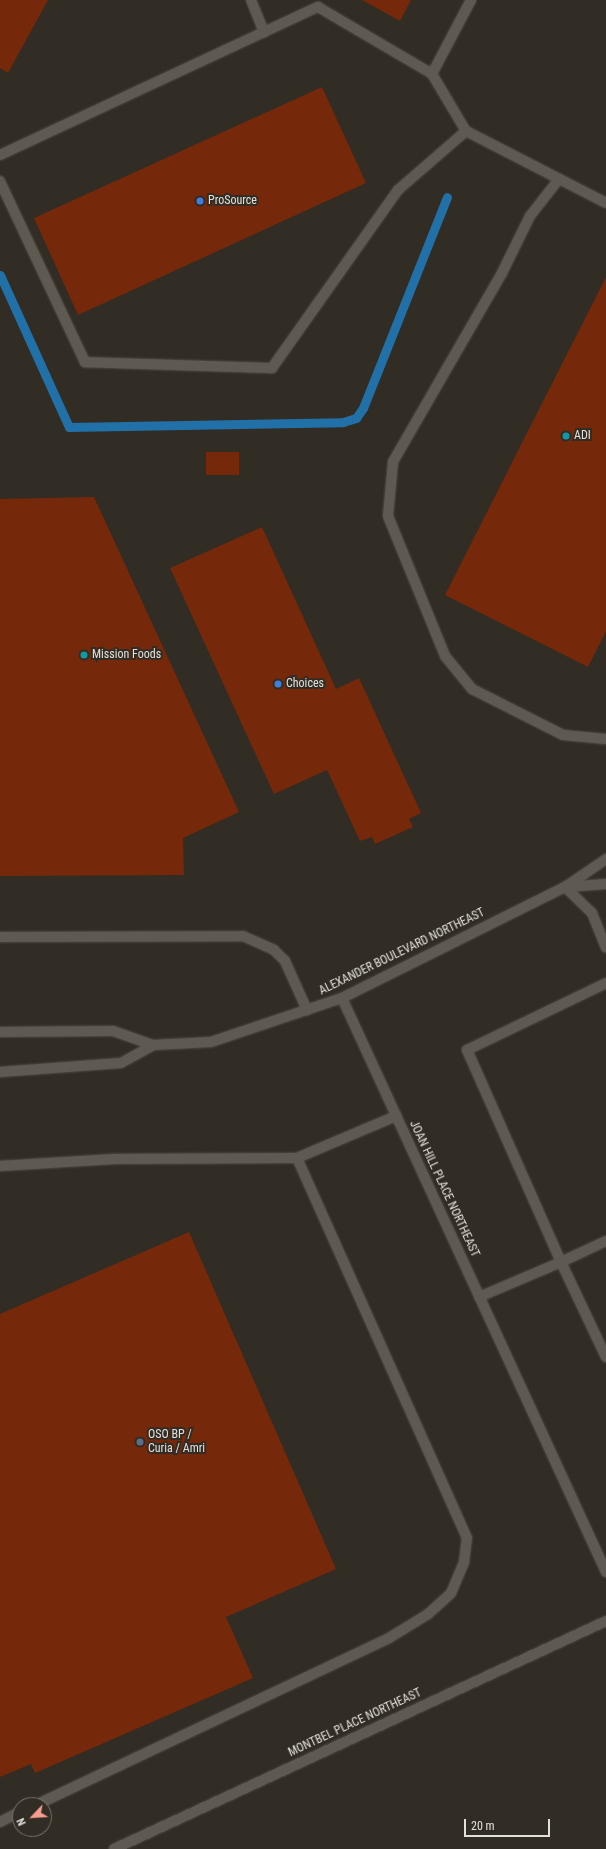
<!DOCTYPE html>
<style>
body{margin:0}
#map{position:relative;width:606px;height:1849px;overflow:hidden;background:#312c24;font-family:"Roboto Condensed",sans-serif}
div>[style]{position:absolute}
.stream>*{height:9px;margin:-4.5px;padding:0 4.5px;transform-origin:4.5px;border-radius:4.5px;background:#2170a8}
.building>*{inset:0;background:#75290a}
.roads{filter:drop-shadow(0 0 1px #4e4a43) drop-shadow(0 0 1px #4e4a43)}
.lane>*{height:10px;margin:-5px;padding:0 5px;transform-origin:5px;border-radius:5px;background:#5f5a51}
.street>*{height:10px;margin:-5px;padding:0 5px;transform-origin:5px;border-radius:5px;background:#5f5a51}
.secondary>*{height:10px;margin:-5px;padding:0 5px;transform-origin:5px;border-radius:5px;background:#5f5a51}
.dots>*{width:11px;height:11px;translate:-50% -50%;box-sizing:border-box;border:2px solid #312c24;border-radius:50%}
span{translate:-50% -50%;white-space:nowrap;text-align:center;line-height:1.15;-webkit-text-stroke:4px #312c24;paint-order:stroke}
.poi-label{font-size:12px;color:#e3e0db}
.left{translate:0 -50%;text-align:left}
.street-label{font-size:12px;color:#e3e0db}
.north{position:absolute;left:12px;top:1797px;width:40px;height:40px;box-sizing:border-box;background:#312c24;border:1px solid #78746d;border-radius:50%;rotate:245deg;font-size:11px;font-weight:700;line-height:16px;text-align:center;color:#e3e0db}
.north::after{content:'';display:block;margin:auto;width:14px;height:18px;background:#f59d8f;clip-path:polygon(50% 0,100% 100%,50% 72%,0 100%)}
.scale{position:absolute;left:464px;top:1819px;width:86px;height:18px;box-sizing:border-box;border:2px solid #e3e0db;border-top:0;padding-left:5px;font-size:12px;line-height:14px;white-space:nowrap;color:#e3e0db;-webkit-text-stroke:3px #312c24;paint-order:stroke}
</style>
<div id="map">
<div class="stream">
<div style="left:0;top:275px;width:167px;rotate:65.6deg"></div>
<div style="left:69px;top:427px;width:274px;rotate:-1deg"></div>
<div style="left:343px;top:422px;width:14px;rotate:-17deg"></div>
<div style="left:356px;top:418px;width:12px;rotate:-55deg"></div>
<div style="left:363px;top:408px;width:227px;rotate:-68.3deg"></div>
</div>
<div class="building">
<div style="clip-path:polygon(0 0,48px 0,8px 73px,0 68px)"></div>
<div style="clip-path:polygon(362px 0,411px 0,400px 21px)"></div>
<div style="clip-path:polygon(322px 87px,366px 183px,78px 315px,34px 218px)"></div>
<div style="clip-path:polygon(606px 277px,606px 631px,588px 667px,445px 595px)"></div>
<div style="clip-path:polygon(206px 452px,239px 452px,239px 475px,206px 475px)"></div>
<div style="clip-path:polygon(94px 497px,239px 812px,183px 838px,184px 875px,0 876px,0 499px)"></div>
<div style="clip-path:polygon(262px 527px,336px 689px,359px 678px,421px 813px,409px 819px,413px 827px,375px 844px,372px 837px,360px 841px,327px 770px,274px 794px,170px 568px)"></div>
<div style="clip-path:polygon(189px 1232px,336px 1569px,226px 1617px,253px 1678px,35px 1773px,31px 1764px,0 1777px,0 1314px)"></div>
</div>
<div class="roads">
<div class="lane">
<div style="left:251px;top:0;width:35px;rotate:68deg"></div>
<div style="left:432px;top:74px;width:84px;rotate:-62.2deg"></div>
<div style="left:0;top:155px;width:351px;rotate:-25deg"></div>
<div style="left:318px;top:7px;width:132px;rotate:30.4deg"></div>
<div style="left:432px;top:74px;width:66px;rotate:59.2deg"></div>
<div style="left:466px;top:131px;width:90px;rotate:139.1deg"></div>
<div style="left:398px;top:190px;width:218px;rotate:125.3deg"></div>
<div style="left:272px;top:368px;width:187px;rotate:-178.2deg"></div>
<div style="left:85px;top:362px;width:200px;rotate:-115.2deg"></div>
<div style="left:559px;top:179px;width:47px;rotate:128.1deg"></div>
<div style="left:530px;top:216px;width:64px;rotate:116.2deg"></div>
<div style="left:502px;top:273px;width:218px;rotate:120deg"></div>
<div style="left:393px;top:462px;width:54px;rotate:95.3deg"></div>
<div style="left:388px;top:516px;width:151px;rotate:67.8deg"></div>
<div style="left:445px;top:656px;width:43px;rotate:50.7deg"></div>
<div style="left:472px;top:689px;width:102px;rotate:26.8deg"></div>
<div style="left:563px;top:735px;width:43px;rotate:5.3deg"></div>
<div style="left:565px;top:887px;width:37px;rotate:44deg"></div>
<div style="left:592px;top:913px;width:37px;rotate:68deg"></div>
<div style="left:0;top:937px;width:243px;rotate:-0.2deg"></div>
<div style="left:243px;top:936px;width:34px;rotate:24deg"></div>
<div style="left:274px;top:950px;width:16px;rotate:45deg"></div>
<div style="left:285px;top:961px;width:54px;rotate:65.8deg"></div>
<div style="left:0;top:1166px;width:115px;rotate:-3.5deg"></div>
<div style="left:115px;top:1159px;width:182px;rotate:-0.3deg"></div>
<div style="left:297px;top:1158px;width:108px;rotate:-23deg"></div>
<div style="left:606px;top:1241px;width:50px;rotate:155deg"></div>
<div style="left:561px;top:1262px;width:105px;rotate:64.7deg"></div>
<div style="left:479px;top:1297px;width:89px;rotate:-23.1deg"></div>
<div style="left:561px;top:1262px;width:232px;rotate:-113.9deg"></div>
<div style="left:467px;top:1050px;width:154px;rotate:-25.7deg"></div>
<div style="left:36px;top:1805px;width:391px;rotate:-25.3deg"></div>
<div style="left:389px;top:1638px;width:46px;rotate:-31.6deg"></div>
<div style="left:428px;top:1614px;width:31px;rotate:-42deg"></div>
<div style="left:451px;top:1593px;width:34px;rotate:-67deg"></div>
<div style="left:464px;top:1562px;width:24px;rotate:-83deg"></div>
<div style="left:467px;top:1538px;width:416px;rotate:-114.1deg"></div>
<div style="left:0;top:1822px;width:22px;rotate:-27deg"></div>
</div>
<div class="street">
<div style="left:466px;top:131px;width:157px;rotate:27.2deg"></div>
<div style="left:342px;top:998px;width:632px;rotate:65.3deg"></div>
<div style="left:114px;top:1849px;width:542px;rotate:-24.86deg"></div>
</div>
<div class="secondary">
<div style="left:565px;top:887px;width:41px;rotate:-4.2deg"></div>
<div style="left:0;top:1032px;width:113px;rotate:-0.5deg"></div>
<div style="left:113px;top:1031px;width:42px;rotate:19.3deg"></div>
<div style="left:153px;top:1045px;width:58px;rotate:-3deg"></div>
<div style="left:211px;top:1042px;width:138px;rotate:-18.6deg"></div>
<div style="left:342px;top:998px;width:249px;rotate:-26.5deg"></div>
<div style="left:565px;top:887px;width:50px;rotate:-34.3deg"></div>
<div style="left:0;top:1072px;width:121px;rotate:-4.3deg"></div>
<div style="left:121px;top:1063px;width:37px;rotate:-29deg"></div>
</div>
</div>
<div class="dots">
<div style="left:200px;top:201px;background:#3f7fe0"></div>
<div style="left:566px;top:436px;background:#0f9aa8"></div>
<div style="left:84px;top:655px;background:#0f9aa8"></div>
<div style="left:278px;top:684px;background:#3f7fe0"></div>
<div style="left:140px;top:1442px;background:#5c6f8a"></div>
</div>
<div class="poi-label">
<span class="left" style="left:208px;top:201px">ProSource</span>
<span class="left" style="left:574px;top:436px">ADI</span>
<span class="left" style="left:92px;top:655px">Mission Foods</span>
<span class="left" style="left:286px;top:684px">Choices</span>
<span class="left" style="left:148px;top:1442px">OSO BP /<br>Curia / Amri</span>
</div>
<div class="street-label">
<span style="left:402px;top:952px;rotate:-26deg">ALEXANDER BOULEVARD NORTHEAST</span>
<span style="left:444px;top:1189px;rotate:65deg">JOAN HILL PLACE NORTHEAST</span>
<span style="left:355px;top:1723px;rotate:-25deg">MONTBEL PLACE NORTHEAST</span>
</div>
<div class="north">N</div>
<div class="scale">20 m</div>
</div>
